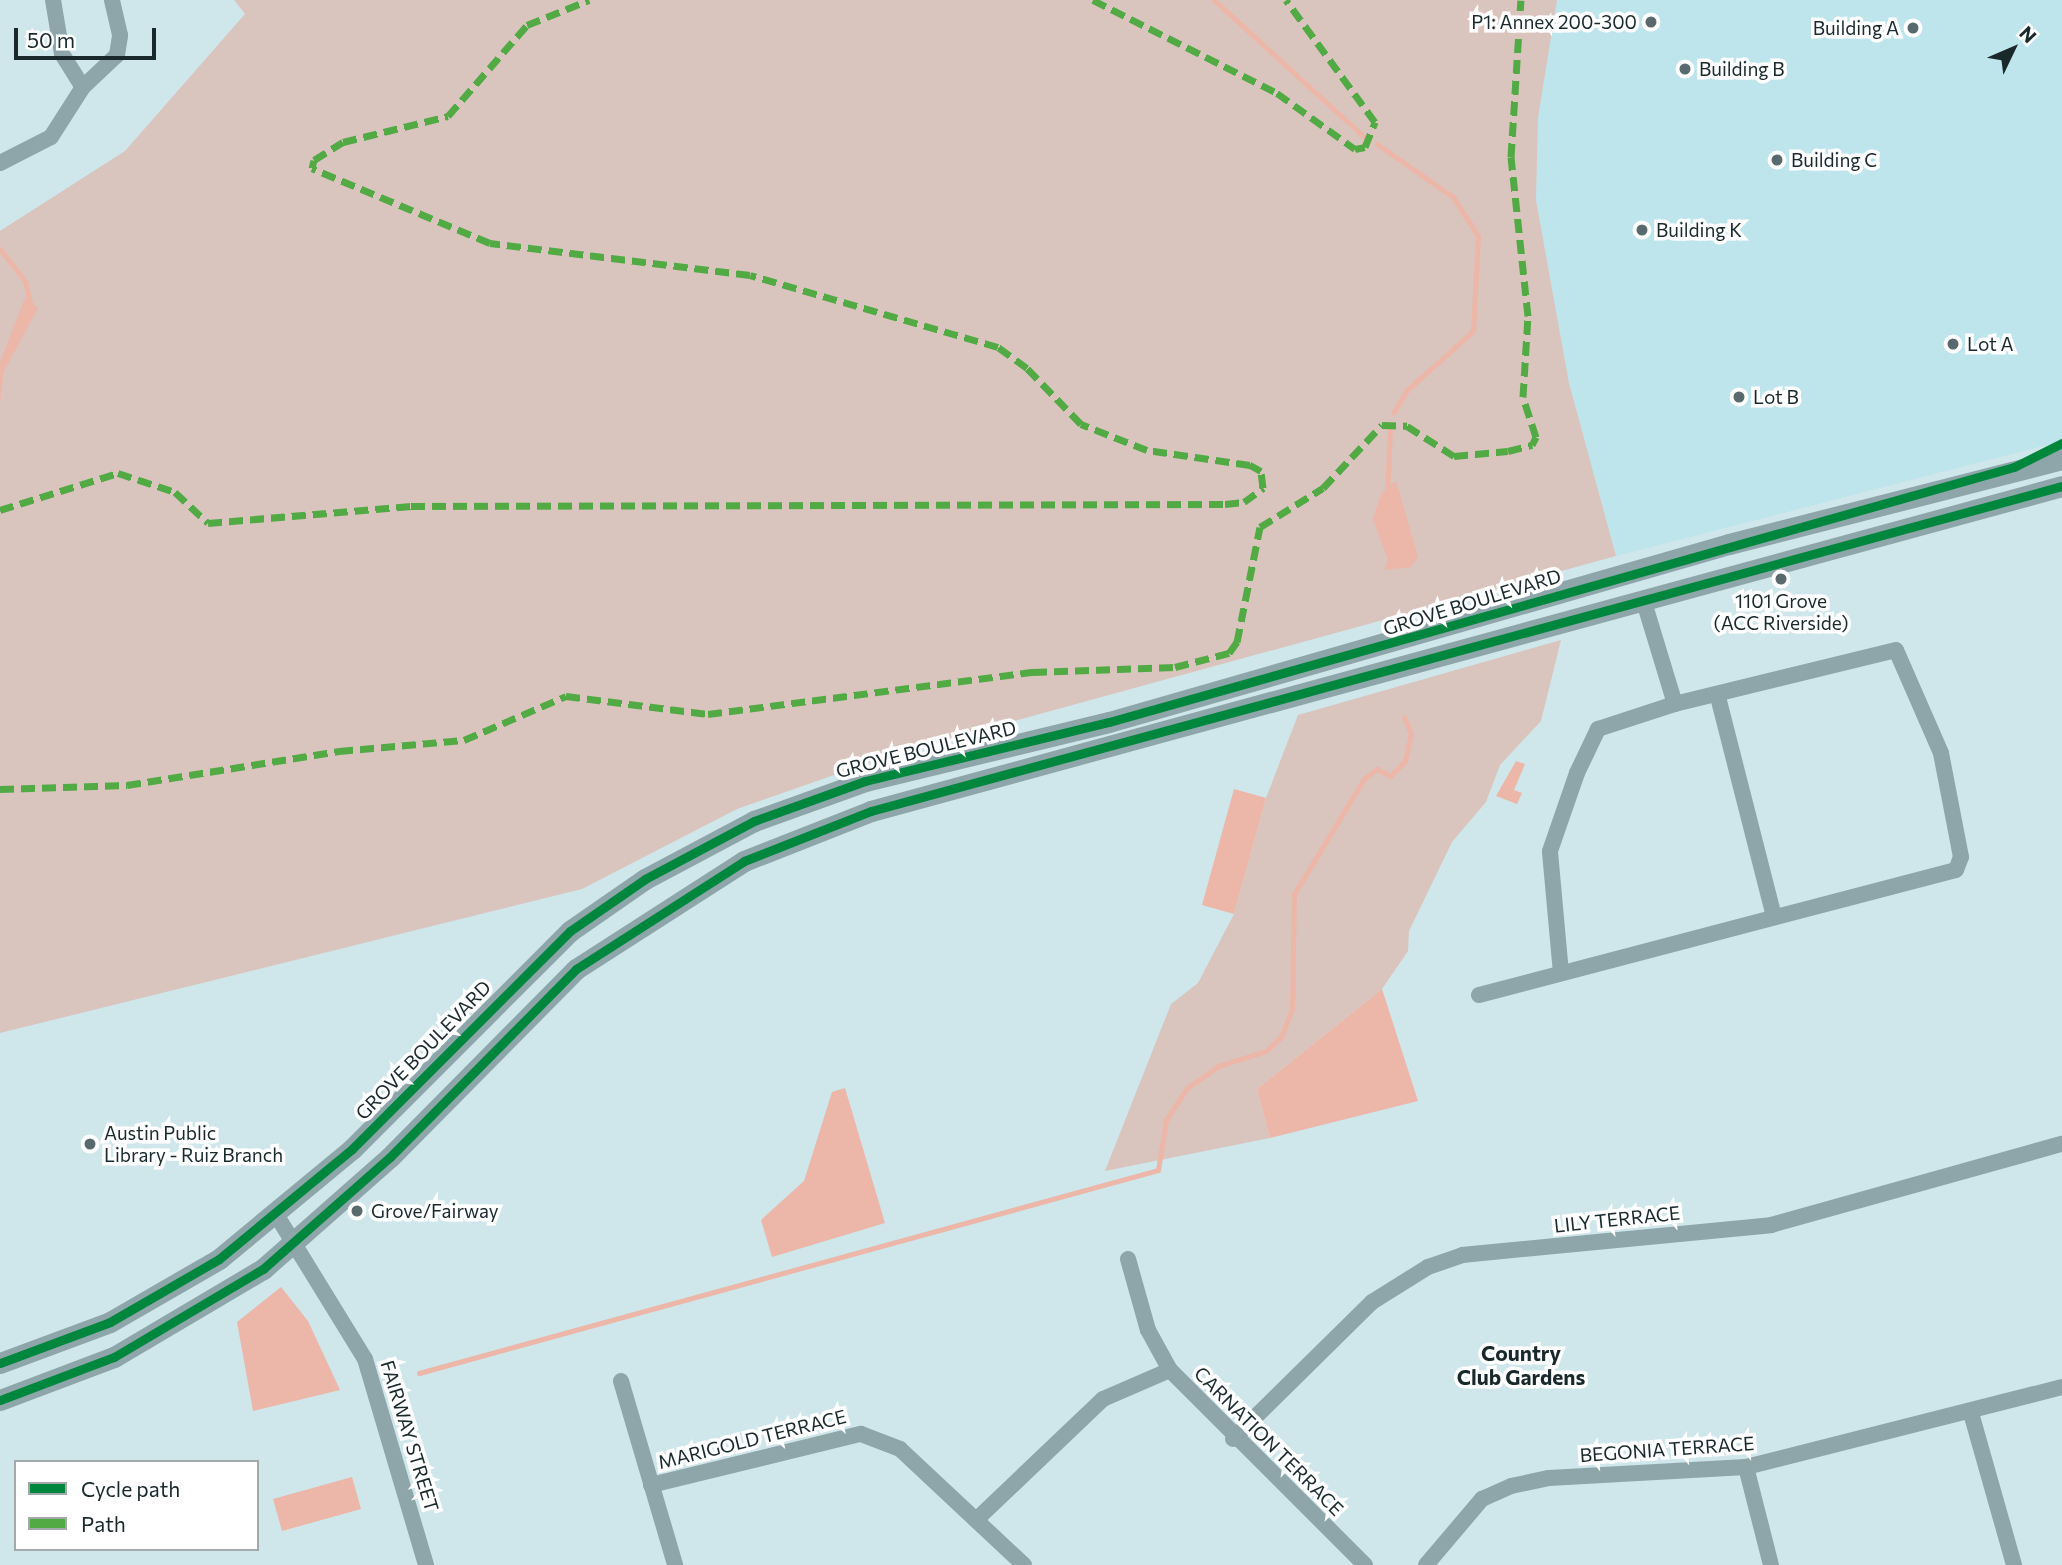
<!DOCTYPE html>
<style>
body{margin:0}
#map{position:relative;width:2062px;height:1565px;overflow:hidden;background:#cfe6eb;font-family:Commissioner,sans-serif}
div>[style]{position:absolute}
.built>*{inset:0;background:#bee4ec}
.green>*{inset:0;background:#dac4be}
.water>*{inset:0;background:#ecb6a8}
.stream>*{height:5px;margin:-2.5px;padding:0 2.5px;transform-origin:2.5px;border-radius:2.5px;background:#ecb6a8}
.minor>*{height:16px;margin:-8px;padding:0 8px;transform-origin:8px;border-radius:8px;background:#8ea5aa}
.tertiary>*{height:21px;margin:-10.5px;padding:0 10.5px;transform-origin:10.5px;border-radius:10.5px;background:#8ea5aa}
.quiet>*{height:7px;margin-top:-3.5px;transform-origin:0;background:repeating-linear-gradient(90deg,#52aa44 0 14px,transparent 0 21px)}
.cycleway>*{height:9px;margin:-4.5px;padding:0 4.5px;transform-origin:4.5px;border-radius:4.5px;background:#00873e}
.dots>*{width:19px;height:19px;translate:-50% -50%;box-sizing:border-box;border:4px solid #fff;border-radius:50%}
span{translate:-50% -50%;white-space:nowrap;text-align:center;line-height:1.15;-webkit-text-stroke:7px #fff;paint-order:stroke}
.poi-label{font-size:19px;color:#18282b}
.right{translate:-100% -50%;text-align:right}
.left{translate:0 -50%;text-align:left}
.street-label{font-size:19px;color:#18282b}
.neighbourhood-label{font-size:21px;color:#18282b;font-weight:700}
.legend{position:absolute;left:14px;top:1460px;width:245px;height:91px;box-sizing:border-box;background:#fff;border:2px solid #a3a9aa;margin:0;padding:9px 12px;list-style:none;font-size:21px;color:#18282b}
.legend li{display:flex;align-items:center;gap:14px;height:35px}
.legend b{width:35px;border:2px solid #a3a9aa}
.north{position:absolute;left:1978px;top:14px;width:70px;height:70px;-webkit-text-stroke:5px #fff;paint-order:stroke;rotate:46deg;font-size:19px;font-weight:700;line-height:28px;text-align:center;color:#18282b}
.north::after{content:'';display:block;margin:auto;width:24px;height:32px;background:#18282b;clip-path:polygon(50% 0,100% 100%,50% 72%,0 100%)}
.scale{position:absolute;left:14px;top:28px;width:142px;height:32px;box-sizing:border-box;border:4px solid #18282b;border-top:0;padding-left:9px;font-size:21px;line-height:24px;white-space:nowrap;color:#18282b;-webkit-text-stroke:5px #fff;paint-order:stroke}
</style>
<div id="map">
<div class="built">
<div style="clip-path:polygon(1557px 0,2062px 0,2062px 441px,1616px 556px,1569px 383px,1536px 200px,1538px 118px)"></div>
</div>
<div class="green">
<div style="clip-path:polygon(234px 0,1557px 0,1538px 118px,1536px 200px,1569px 383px,1616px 556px,894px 754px,737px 809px,582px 889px,0 1033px,0 231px,125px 151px,245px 14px)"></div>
<div style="clip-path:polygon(1561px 640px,1541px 721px,1500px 765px,1486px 802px,1452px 842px,1409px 931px,1408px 951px,1382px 989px,1257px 1089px,1270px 1138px,1105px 1171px,1171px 1004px,1198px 983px,1234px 914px,1266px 798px,1298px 715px)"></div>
</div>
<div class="water">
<div style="clip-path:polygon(25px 298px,38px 308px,4px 371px,0 404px,0 362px)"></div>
<div style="clip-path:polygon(1396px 481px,1418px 557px,1411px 567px,1384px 570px,1388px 560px,1373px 519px,1381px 494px)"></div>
<div style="clip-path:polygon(1516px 761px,1525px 764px,1514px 790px,1522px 793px,1517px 804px,1496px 796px)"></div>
<div style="clip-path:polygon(1234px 789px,1266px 798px,1234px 914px,1202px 905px)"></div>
<div style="clip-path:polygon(1382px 989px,1418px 1101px,1270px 1138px,1257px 1089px)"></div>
<div style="clip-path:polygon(845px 1088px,885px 1223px,772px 1257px,761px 1220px,804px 1181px,832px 1092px)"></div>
<div style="clip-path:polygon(281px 1287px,308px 1321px,340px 1390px,253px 1411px,237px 1322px)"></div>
<div style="clip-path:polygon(352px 1477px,361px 1509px,282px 1531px,273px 1499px)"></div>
</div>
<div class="stream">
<div style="left:1214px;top:0;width:203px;rotate:42.4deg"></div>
<div style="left:1377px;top:144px;width:93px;rotate:34.9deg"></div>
<div style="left:1453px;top:197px;width:46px;rotate:57.3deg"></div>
<div style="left:1478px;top:236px;width:95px;rotate:93deg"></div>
<div style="left:1473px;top:331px;width:89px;rotate:138.2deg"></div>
<div style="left:1407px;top:390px;width:26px;rotate:121deg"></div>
<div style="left:0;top:249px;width:41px;rotate:52deg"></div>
<div style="left:25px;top:281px;width:28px;rotate:77deg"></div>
<div style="left:1387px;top:494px;width:65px;rotate:-87.4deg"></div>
<div style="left:419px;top:1373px;width:766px;rotate:-15.36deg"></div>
<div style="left:1158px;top:1170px;width:51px;rotate:-80.9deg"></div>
<div style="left:1166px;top:1120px;width:38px;rotate:-57deg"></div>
<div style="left:1187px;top:1088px;width:38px;rotate:-35deg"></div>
<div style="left:1218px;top:1066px;width:50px;rotate:-17.4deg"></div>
<div style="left:1266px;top:1051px;width:21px;rotate:-43deg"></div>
<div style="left:1281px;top:1037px;width:31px;rotate:-69deg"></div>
<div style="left:1292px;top:1008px;width:114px;rotate:-89deg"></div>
<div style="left:1294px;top:894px;width:135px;rotate:-58.7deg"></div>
<div style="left:1364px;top:779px;width:16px;rotate:-38deg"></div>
<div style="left:1377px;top:769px;width:15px;rotate:28deg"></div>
<div style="left:1390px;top:776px;width:21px;rotate:-45deg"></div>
<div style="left:1405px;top:761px;width:29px;rotate:-78deg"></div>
<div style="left:1411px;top:733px;width:17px;rotate:-114deg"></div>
</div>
<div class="minor">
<div style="left:53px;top:0;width:55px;rotate:80.5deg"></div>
<div style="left:62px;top:54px;width:39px;rotate:58deg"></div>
<div style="left:0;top:163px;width:57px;rotate:-27deg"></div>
<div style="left:51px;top:137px;width:59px;rotate:-57.4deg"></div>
<div style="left:83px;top:87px;width:47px;rotate:-43.3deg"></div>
<div style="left:117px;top:55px;width:20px;rotate:-81deg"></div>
<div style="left:120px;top:35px;width:36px;rotate:-103deg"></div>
<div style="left:1718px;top:697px;width:223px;rotate:75.7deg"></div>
<div style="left:1561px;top:973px;width:122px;rotate:-95.2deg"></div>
<div style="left:1550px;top:851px;width:83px;rotate:-70.9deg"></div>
<div style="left:1577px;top:773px;width:49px;rotate:-64.5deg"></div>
<div style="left:1598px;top:729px;width:81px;rotate:-18deg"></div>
<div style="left:1479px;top:995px;width:493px;rotate:-14.7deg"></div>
<div style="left:1956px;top:870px;width:14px;rotate:-69deg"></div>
<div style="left:1961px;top:857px;width:106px;rotate:-100.9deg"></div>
<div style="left:1941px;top:753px;width:112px;rotate:-113.6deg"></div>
<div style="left:1896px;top:650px;width:228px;rotate:166.3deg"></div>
<div style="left:1675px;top:704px;width:110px;rotate:-106.9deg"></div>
<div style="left:277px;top:1216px;width:168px;rotate:58.4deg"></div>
<div style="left:365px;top:1359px;width:215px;rotate:73.5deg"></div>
<div style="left:1128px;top:1259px;width:74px;rotate:74.3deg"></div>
<div style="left:1148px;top:1330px;width:46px;rotate:61.2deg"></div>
<div style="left:1170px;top:1370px;width:276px;rotate:45deg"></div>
<div style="left:621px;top:1381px;width:192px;rotate:73.6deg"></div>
<div style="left:1971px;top:1413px;width:158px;rotate:74.2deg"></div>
<div style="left:1233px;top:1439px;width:195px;rotate:-44.6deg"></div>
<div style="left:1372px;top:1302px;width:66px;rotate:-32deg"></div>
<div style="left:1428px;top:1267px;width:36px;rotate:-19deg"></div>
<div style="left:1462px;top:1255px;width:310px;rotate:-5.5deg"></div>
<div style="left:1771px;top:1225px;width:302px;rotate:-15.6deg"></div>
<div style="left:1746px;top:1467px;width:101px;rotate:75.7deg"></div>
<div style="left:651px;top:1485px;width:216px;rotate:-13.7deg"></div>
<div style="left:861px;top:1434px;width:42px;rotate:21deg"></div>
<div style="left:900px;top:1449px;width:170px;rotate:43.1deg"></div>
<div style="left:976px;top:1520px;width:175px;rotate:-43.6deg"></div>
<div style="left:1103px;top:1399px;width:73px;rotate:-23.4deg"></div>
<div style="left:1426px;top:1565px;width:87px;rotate:-49.7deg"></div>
<div style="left:1482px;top:1499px;width:32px;rotate:-24deg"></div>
<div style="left:1511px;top:1486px;width:39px;rotate:-12deg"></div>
<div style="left:1549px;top:1478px;width:197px;rotate:-3.2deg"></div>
<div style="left:1746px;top:1467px;width:326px;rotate:-14.2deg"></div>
</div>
<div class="tertiary">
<div style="left:0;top:1363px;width:117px;rotate:-20.4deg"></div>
<div style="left:110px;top:1322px;width:126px;rotate:-30deg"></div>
<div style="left:219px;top:1259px;width:173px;rotate:-39.6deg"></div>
<div style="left:352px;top:1149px;width:308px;rotate:-45deg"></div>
<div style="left:570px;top:931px;width:91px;rotate:-34.7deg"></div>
<div style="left:645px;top:879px;width:123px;rotate:-28deg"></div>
<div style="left:754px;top:821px;width:118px;rotate:-19.8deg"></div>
<div style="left:865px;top:781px;width:251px;rotate:-13.6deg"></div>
<div style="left:1109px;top:722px;width:645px;rotate:-16.02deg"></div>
<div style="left:1729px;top:544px;width:344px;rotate:-14.3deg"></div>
<div style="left:0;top:1400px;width:122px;rotate:-20.7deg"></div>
<div style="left:114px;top:1357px;width:173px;rotate:-30.6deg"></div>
<div style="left:263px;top:1269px;width:169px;rotate:-41.4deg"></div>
<div style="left:390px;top:1157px;width:264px;rotate:-45.3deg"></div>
<div style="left:576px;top:969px;width:200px;rotate:-32.7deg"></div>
<div style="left:744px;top:861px;width:136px;rotate:-21.5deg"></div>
<div style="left:871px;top:811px;width:1235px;rotate:-15.26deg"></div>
</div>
<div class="quiet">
<div style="left:1093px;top:0;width:206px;rotate:26.8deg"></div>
<div style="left:1277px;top:93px;width:96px;rotate:35.7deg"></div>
<div style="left:1355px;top:149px;width:10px;rotate:-11deg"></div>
<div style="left:1365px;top:147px;width:27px;rotate:-68deg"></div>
<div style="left:1375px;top:122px;width:151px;rotate:-126.1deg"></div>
<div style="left:0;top:510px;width:124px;rotate:-17.4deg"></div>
<div style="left:118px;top:473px;width:60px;rotate:18.4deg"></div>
<div style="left:175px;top:492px;width:45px;rotate:43.2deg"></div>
<div style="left:208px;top:523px;width:204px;rotate:-4.8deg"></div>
<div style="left:411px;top:506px;width:814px;rotate:-0.14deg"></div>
<div style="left:1225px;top:504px;width:19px;rotate:-6deg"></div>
<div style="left:1244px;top:502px;width:24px;rotate:-36deg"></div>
<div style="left:1263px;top:488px;width:17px;rotate:-97deg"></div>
<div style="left:1261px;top:471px;width:13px;rotate:-151deg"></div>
<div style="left:1250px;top:465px;width:104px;rotate:-171.7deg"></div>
<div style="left:1147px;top:450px;width:71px;rotate:-158.5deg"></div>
<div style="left:1081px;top:424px;width:78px;rotate:-134deg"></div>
<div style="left:1027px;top:368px;width:36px;rotate:-144deg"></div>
<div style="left:998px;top:347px;width:258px;rotate:-163.8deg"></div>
<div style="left:750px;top:275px;width:262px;rotate:-173deg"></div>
<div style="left:490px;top:243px;width:193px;rotate:-157.2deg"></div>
<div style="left:312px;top:168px;width:8px;rotate:-76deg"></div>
<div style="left:314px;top:160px;width:34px;rotate:-32deg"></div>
<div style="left:343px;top:142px;width:108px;rotate:-13.9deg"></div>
<div style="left:448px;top:116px;width:121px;rotate:-49deg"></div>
<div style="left:527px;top:25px;width:67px;rotate:-22deg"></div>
<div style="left:0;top:789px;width:127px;rotate:-1.8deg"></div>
<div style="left:127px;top:785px;width:215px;rotate:-9.1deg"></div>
<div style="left:339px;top:751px;width:125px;rotate:-5deg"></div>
<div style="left:464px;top:740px;width:111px;rotate:-23.3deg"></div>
<div style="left:566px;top:696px;width:143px;rotate:7.2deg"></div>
<div style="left:708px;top:714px;width:328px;rotate:-7.4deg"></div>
<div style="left:1033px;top:672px;width:142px;rotate:-2deg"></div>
<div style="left:1175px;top:667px;width:56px;rotate:-14.5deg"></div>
<div style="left:1229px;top:653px;width:14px;rotate:-54deg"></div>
<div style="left:1237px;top:642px;width:117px;rotate:-78.7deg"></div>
<div style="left:1260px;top:527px;width:74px;rotate:-31.8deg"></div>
<div style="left:1323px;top:488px;width:86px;rotate:-46.9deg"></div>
<div style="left:1382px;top:425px;width:25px;rotate:2deg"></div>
<div style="left:1407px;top:426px;width:56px;rotate:32.6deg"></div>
<div style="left:1454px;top:456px;width:54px;rotate:-5.3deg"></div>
<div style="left:1508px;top:451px;width:25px;rotate:-14deg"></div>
<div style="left:1532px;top:445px;width:9px;rotate:-63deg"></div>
<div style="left:1536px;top:437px;width:42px;rotate:-108deg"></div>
<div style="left:1523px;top:397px;width:81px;rotate:-86.5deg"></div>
<div style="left:1528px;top:316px;width:160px;rotate:-96.1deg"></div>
<div style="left:1511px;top:157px;width:157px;rotate:-86.4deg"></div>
</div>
<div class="cycleway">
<div style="left:0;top:1363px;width:117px;rotate:-20.4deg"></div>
<div style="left:110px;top:1322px;width:126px;rotate:-30deg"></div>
<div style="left:219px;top:1259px;width:173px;rotate:-39.6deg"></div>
<div style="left:352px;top:1149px;width:308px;rotate:-45deg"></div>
<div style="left:570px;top:931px;width:91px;rotate:-34.7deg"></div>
<div style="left:645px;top:879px;width:123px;rotate:-28deg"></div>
<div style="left:754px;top:821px;width:118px;rotate:-19.8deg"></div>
<div style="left:865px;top:781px;width:251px;rotate:-13.6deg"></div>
<div style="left:1109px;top:722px;width:940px;rotate:-15.74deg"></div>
<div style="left:2014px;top:467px;width:54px;rotate:-26.6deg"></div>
<div style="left:0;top:1400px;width:122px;rotate:-20.7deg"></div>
<div style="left:114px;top:1357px;width:173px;rotate:-30.6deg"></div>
<div style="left:263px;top:1269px;width:169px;rotate:-41.4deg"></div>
<div style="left:390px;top:1157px;width:264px;rotate:-45.3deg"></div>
<div style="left:576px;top:969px;width:200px;rotate:-32.7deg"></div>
<div style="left:744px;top:861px;width:136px;rotate:-21.5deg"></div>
<div style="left:871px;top:811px;width:1235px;rotate:-15.26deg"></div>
</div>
<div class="dots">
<div style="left:1651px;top:22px;background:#586a6e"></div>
<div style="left:1913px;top:28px;background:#586a6e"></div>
<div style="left:1685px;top:69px;background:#586a6e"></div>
<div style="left:1777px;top:160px;background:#586a6e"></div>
<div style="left:1642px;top:230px;background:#586a6e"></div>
<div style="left:1953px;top:344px;background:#586a6e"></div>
<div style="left:1739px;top:397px;background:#586a6e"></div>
<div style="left:1781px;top:579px;background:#586a6e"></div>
<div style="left:90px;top:1144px;background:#586a6e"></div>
<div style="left:357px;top:1211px;background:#586a6e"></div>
</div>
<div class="poi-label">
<span class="right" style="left:1637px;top:22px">P1: Annex 200-300</span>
<span class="right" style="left:1899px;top:28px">Building A</span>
<span class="left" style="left:1699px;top:69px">Building B</span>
<span class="left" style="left:1791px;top:160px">Building C</span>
<span class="left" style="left:1656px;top:230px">Building K</span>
<span class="left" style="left:1967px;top:344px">Lot A</span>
<span class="left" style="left:1753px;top:397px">Lot B</span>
<span style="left:1781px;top:612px">1101 Grove<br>(ACC Riverside)</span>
<span class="left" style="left:104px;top:1144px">Austin Public<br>Library - Ruiz Branch</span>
<span class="left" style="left:371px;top:1211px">Grove/Fairway</span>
</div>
<div class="street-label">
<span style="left:1472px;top:602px;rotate:-17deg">GROVE BOULEVARD</span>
<span style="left:926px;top:749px;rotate:-14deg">GROVE BOULEVARD</span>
<span style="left:423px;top:1050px;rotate:-46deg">GROVE BOULEVARD</span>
<span style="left:1617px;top:1219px;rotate:-6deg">LILY TERRACE</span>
<span style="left:410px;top:1436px;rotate:73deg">FAIRWAY STREET</span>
<span style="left:752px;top:1439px;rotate:-14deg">MARIGOLD TERRACE</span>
<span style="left:1269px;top:1441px;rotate:45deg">CARNATION TERRACE</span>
<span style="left:1667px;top:1449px;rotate:-4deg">BEGONIA TERRACE</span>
</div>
<div class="neighbourhood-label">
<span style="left:1521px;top:1365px">Country<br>Club Gardens</span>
</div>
<ul class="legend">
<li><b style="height:9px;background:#00873e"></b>Cycle path</li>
<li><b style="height:9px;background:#52aa44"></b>Path</li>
</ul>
<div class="north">N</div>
<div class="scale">50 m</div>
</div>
